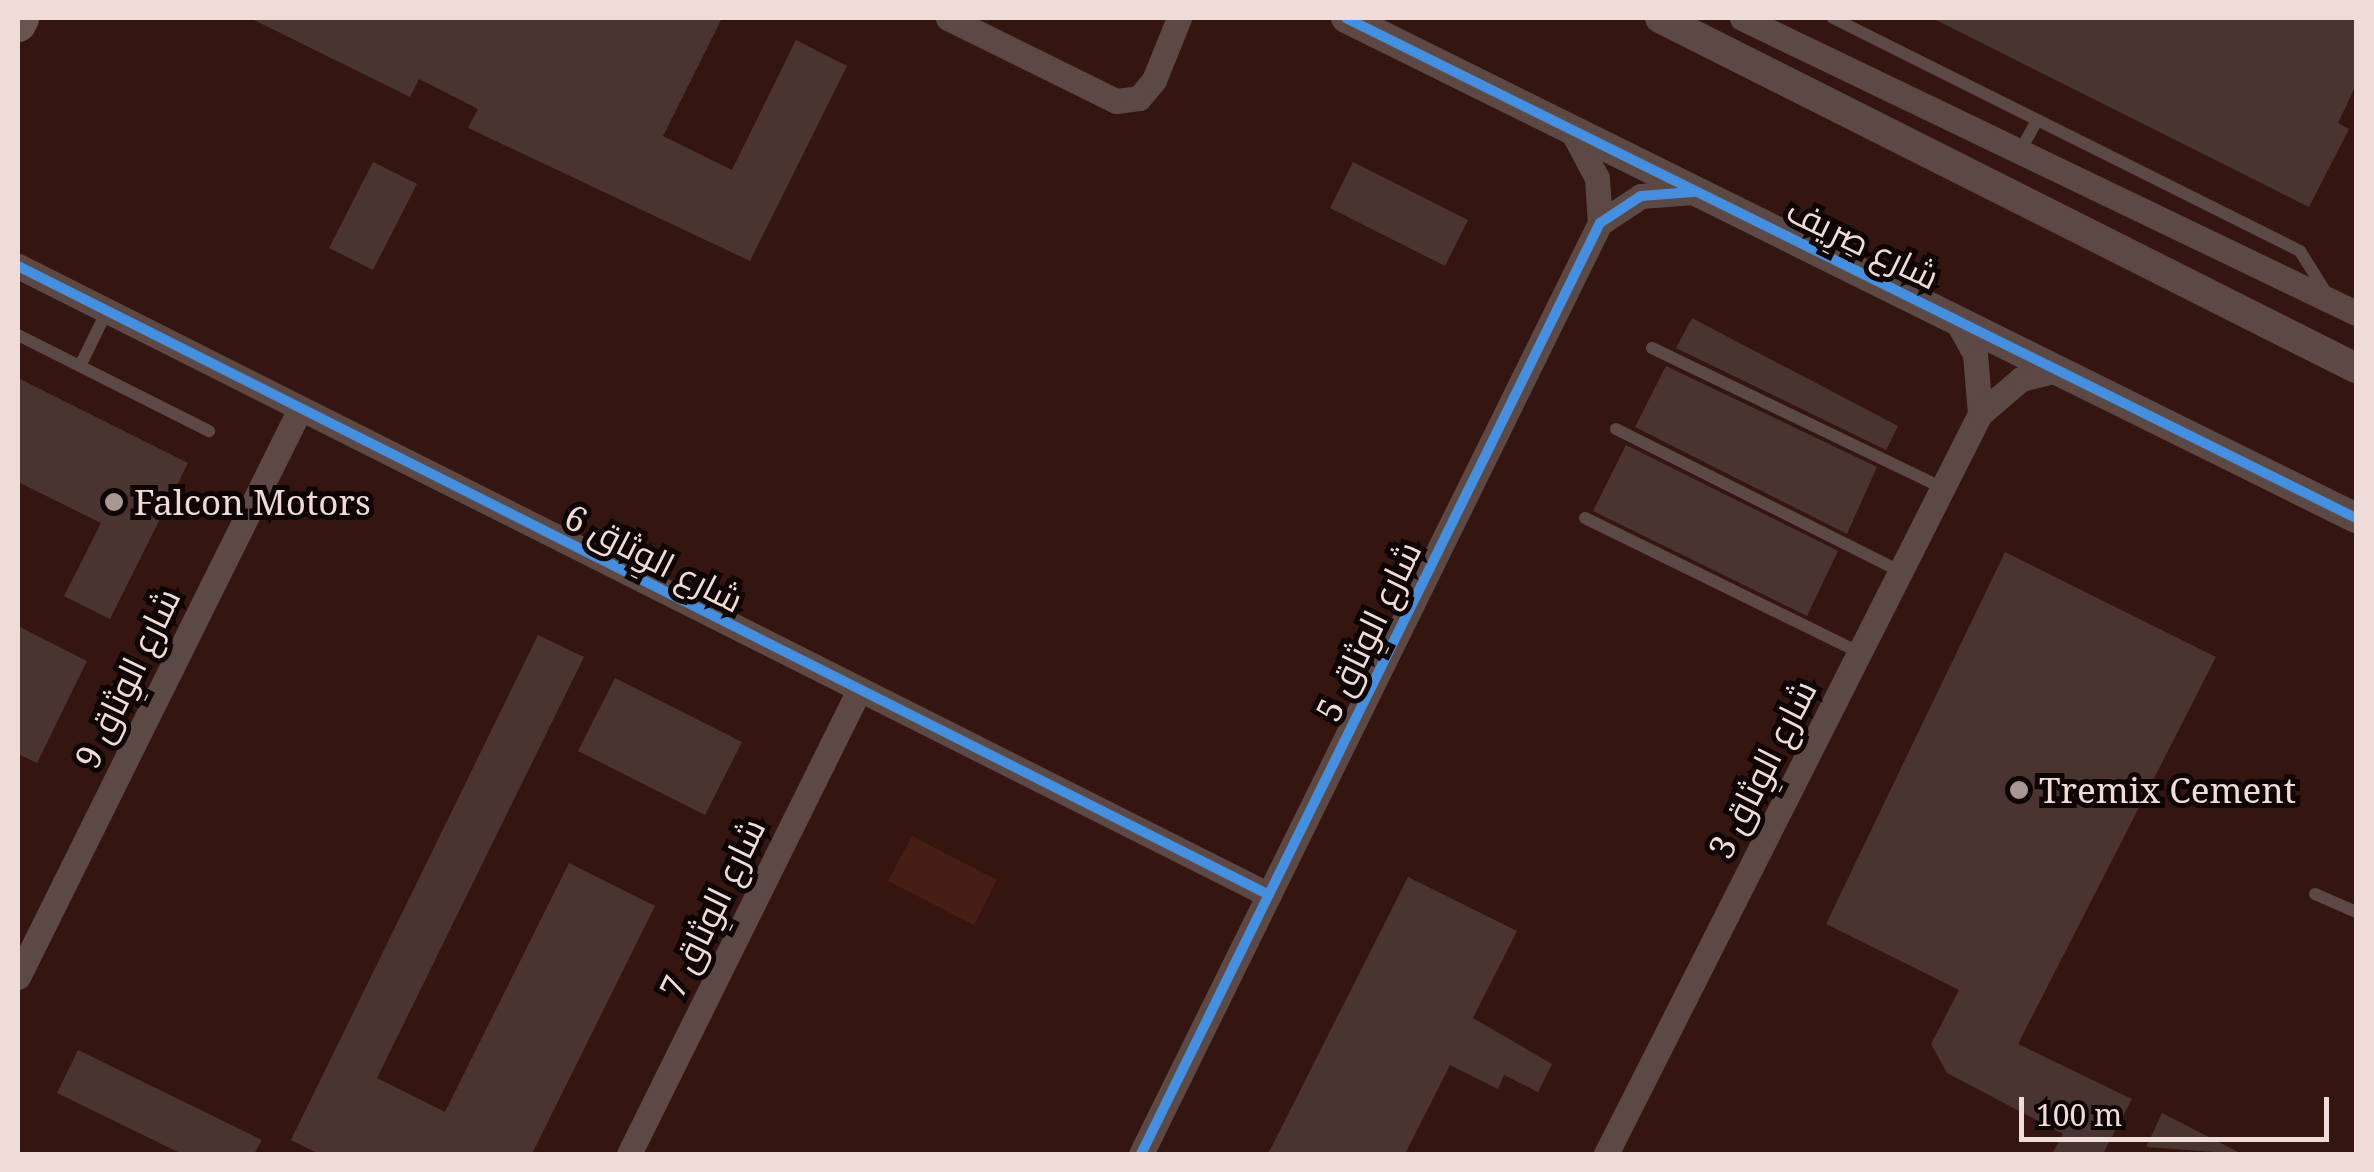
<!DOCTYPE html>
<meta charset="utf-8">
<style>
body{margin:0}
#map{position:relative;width:2374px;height:1172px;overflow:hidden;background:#271815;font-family:"Noto Serif",Cairo,serif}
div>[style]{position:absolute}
.built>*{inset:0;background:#341510}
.green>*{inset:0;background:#471e16}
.building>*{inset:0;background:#4a3430}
.service>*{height:12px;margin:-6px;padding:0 6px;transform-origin:6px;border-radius:6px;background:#5c4946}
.minor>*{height:25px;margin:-12.5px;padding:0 12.5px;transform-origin:12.5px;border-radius:12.5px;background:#5c4946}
.tertiary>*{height:30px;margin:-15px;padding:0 15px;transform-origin:15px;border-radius:15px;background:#5c4946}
.secondary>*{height:35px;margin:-17.5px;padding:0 17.5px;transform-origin:17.5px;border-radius:17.5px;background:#6a5450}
.cycleway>*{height:10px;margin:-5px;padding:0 5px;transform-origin:5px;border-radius:5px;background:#468fdf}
.dots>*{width:28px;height:28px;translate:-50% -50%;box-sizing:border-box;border:5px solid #0e0403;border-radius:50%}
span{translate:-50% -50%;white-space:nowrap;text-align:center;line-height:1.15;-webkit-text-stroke:10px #0e0403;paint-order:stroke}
.street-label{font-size:35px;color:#efdbd7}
.poi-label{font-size:35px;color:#efdbd7}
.left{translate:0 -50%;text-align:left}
.frame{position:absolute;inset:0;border:20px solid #efdbd7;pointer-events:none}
.scale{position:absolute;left:2019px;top:1097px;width:310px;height:45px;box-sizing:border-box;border:5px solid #efdbd7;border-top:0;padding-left:12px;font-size:30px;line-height:35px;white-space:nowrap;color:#efdbd7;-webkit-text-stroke:8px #0e0403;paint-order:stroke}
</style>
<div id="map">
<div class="built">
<div style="clip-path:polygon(18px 18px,2356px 18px,2356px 1154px,18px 1154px)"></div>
</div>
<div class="green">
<div style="clip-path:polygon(912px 836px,997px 880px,974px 925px,888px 881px)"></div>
</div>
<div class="building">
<div style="clip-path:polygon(250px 18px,722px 18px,663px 136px,732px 170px,796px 40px,847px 66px,750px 261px,468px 128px,478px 109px,419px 79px,410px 97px)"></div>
<div style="clip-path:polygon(1932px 18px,2356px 18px,2356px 85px,2338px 123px,2349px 129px,2309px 207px)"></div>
<div style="clip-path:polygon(373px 162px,417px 184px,373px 270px,329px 248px)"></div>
<div style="clip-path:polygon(1353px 162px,1468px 220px,1445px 266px,1330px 208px)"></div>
<div style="clip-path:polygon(1692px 318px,1898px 426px,1886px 450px,1676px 348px)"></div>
<div style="clip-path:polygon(1666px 366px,1877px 467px,1847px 534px,1635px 427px)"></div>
<div style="clip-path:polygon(18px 378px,188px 463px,110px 619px,64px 596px,101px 523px,18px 482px)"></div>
<div style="clip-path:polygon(1626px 445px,1838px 551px,1807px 616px,1593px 511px)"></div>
<div style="clip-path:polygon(2005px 552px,2216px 657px,2018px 1044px,2132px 1099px,2103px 1154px,2052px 1154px,2063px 1134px,1947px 1073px,1931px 1044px,1959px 990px,1826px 924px)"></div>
<div style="clip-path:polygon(18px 626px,87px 661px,37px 763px,18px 754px)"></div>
<div style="clip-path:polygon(538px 635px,584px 657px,377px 1078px,445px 1112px,569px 863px,655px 906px,532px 1154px,319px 1154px,291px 1140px)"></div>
<div style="clip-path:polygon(615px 678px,742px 742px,705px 815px,578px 751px)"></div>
<div style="clip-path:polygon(1408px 877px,1517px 931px,1473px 1018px,1552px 1064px,1538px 1092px,1504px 1075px,1498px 1089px,1450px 1065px,1405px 1154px,1268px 1154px)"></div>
<div style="clip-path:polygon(78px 1050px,262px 1140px,254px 1154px,182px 1154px,57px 1093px)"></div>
<div style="clip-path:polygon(2162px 1113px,2242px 1154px,2146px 1147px)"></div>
</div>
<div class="service">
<div style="left:1833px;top:18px;width:522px;rotate:26.52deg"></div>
<div style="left:2300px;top:251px;width:57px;rotate:58deg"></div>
<div style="left:2019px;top:153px;width:37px;rotate:-61deg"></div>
<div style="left:18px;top:335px;width:214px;rotate:26.7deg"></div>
<div style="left:1652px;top:348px;width:323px;rotate:25.7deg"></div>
<div style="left:80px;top:366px;width:61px;rotate:-63.9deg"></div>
<div style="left:1616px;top:429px;width:319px;rotate:26.6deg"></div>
<div style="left:1585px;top:518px;width:306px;rotate:26.1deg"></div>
<div style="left:2315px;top:894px;width:45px;rotate:23.7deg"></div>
</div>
<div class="minor">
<div style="left:948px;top:18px;width:187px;rotate:26.3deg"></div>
<div style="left:1116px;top:101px;width:23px;rotate:-7deg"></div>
<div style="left:1139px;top:98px;width:23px;rotate:-50deg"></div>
<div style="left:1154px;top:80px;width:67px;rotate:-68deg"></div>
<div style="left:1742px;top:18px;width:681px;rotate:25.66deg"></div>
<div style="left:1572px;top:131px;width:53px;rotate:62deg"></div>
<div style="left:1597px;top:178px;width:45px;rotate:86.2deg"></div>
<div style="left:18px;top:266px;width:1400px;rotate:26.69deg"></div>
<div style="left:1955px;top:318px;width:41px;rotate:60.9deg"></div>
<div style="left:1975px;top:354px;width:60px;rotate:85.2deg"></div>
<div style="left:18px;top:977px;width:632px;rotate:-63.6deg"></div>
<div style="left:629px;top:1154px;width:516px;rotate:-63.63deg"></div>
<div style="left:1141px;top:1154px;width:1038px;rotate:-63.76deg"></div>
<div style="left:1600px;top:223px;width:49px;rotate:-33.4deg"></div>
<div style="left:1641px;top:196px;width:52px;rotate:-4.4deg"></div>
<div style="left:1606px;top:1154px;width:829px;rotate:-63.19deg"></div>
<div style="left:1980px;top:414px;width:54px;rotate:-40.5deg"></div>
<div style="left:2021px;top:379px;width:36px;rotate:-14deg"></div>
</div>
<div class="tertiary">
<div style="left:1346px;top:18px;width:1127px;rotate:26.34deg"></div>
<div style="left:1660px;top:18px;width:779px;rotate:26.7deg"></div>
</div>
<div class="secondary">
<div style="left:18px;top:24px;width:7px;rotate:-63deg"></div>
</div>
<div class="cycleway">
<div style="left:1346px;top:18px;width:1127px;rotate:26.34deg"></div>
<div style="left:18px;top:266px;width:1400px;rotate:26.69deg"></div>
<div style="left:1141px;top:1154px;width:1038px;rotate:-63.76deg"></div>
<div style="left:1600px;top:223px;width:49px;rotate:-33.4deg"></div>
<div style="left:1641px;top:196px;width:52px;rotate:-4.4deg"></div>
</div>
<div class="dots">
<div style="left:114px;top:502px;background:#a99793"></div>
<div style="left:2019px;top:790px;background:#a99793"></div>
</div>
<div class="street-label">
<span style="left:1863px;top:243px;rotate:26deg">شارع صِرِيف</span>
<span style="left:654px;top:558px;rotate:27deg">شارع الوِثاق 6</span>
<span style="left:1368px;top:631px;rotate:-64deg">شارع الوِثاق 5</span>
<span style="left:127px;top:678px;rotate:-64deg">شارع الوِثاق 9</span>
<span style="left:1762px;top:769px;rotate:-63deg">شارع الوِثاق 3</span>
<span style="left:712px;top:908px;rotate:-64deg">شارع الوِثاق 7</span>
</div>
<div class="poi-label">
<span class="left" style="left:134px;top:502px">Falcon Motors</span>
<span class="left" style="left:2039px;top:790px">Tremix Cement</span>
</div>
<div class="frame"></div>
<div class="scale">100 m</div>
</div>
